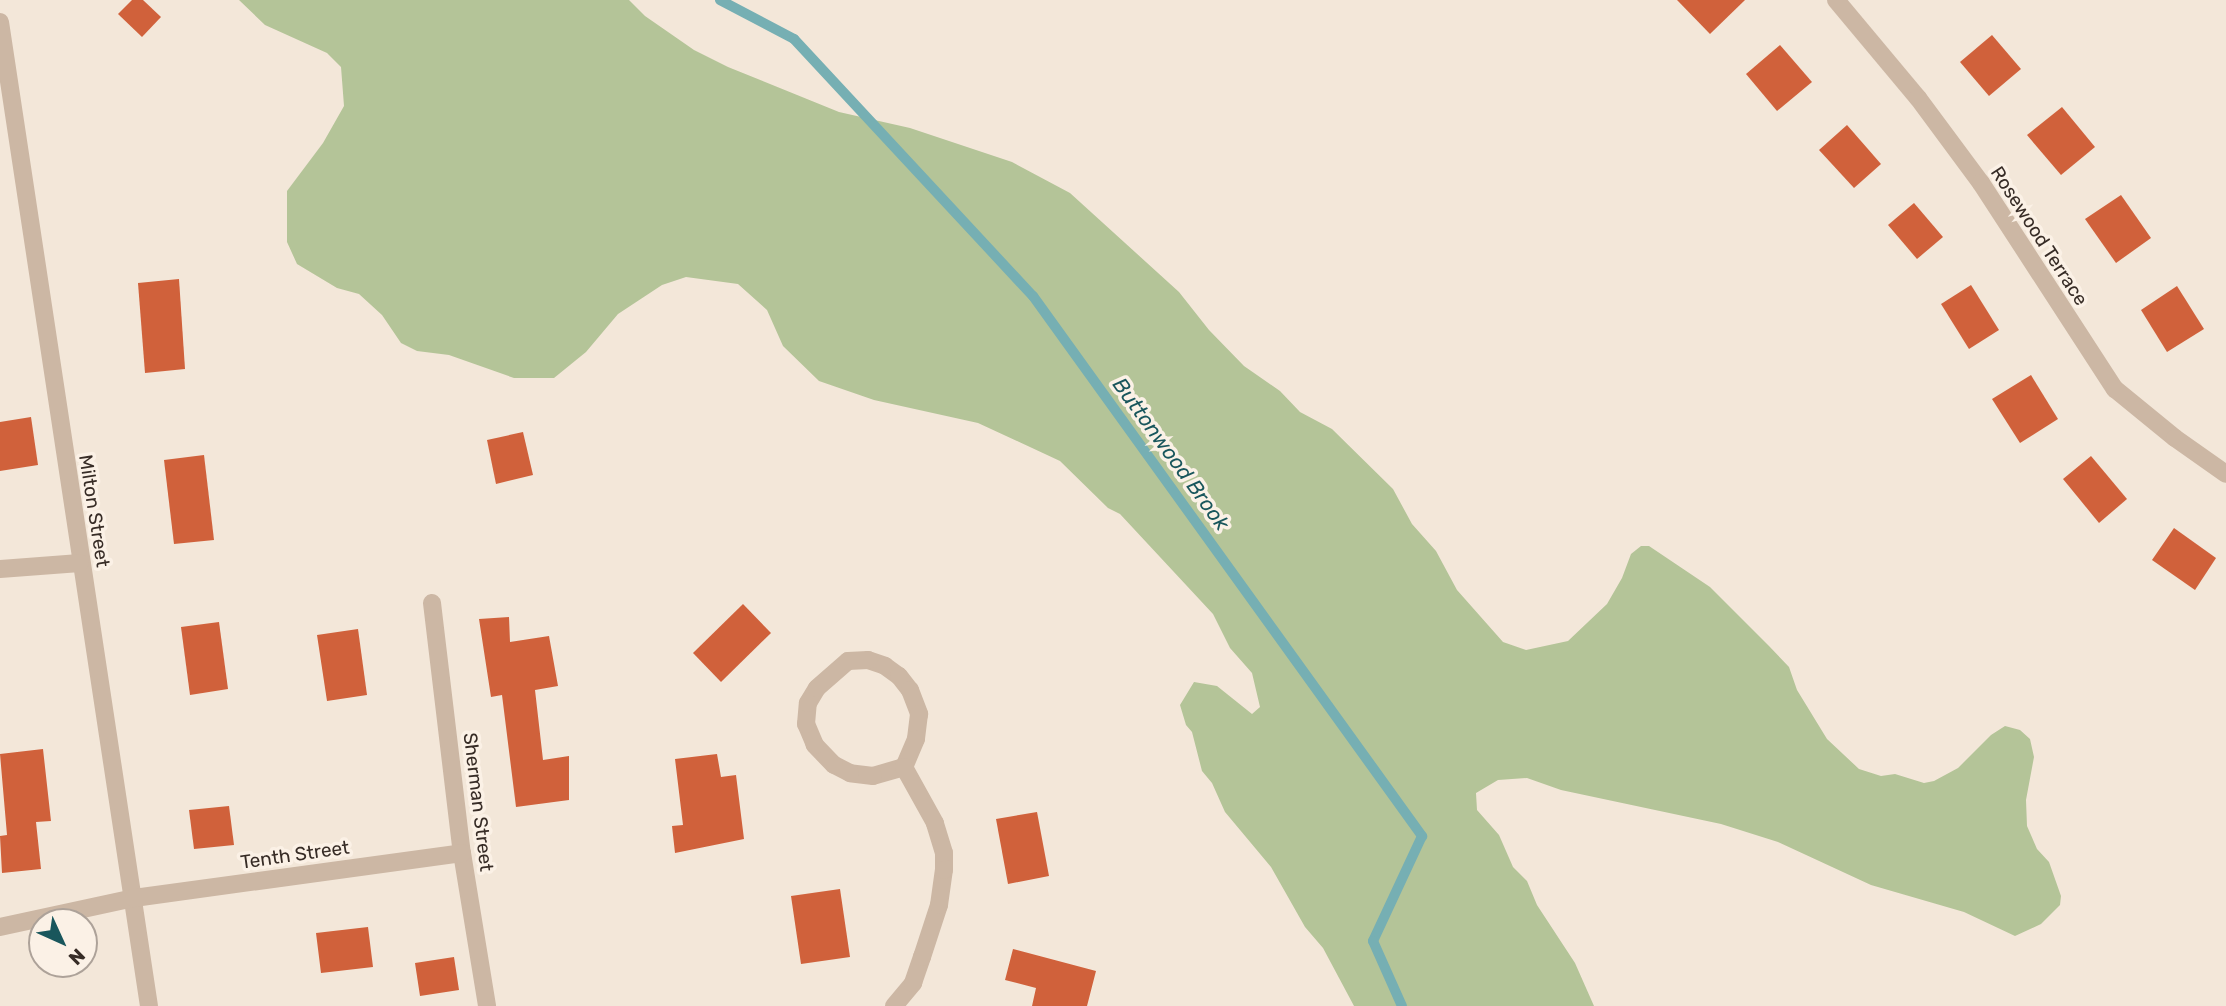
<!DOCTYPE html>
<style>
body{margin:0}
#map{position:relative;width:2226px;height:1006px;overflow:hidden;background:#f3e7d9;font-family:Rubik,sans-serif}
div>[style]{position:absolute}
.green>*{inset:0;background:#b4c498}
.stream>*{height:10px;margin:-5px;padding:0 5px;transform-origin:5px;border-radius:5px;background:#76afb3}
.building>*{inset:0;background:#d0613b}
.minor>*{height:18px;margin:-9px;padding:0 9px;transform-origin:9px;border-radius:9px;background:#ccb7a4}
span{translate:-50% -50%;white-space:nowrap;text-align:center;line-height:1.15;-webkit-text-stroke:7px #fbf1e6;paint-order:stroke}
.street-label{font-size:19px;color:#372c26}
.water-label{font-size:21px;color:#19565c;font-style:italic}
.north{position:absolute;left:28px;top:908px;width:70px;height:70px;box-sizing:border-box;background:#fbf1e6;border:2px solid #ada299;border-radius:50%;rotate:135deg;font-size:19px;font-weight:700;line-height:28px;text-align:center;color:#372c26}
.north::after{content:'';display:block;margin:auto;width:24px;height:32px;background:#19565c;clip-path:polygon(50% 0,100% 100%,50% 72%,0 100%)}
</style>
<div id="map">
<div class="green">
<div style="clip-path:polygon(239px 0,629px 0,645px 16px,694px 50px,728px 67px,839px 112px,910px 128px,1012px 162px,1070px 193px,1179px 292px,1209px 330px,1244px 366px,1280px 391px,1300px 412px,1332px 429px,1393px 489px,1412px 524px,1436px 551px,1457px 590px,1503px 642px,1526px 650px,1568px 641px,1607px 604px,1622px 578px,1631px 554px,1641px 546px,1649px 546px,1710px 587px,1769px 646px,1789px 667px,1797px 690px,1827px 739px,1859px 769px,1881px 776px,1895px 774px,1924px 783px,1934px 781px,1958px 768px,1991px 735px,2005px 726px,2020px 730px,2030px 739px,2034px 757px,2026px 800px,2027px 826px,2037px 849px,2049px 862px,2061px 896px,2060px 905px,2041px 924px,2015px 936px,1964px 912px,1871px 885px,1778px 842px,1721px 824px,1561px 790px,1527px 778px,1498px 780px,1476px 793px,1477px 810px,1499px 835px,1513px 867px,1527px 881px,1537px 905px,1575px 963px,1594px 1006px,1354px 1006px,1323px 948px,1305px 927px,1271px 867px,1225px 812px,1212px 783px,1202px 771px,1192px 732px,1186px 725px,1180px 705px,1194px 682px,1217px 686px,1252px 714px,1260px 707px,1252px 673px,1230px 648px,1213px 614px,1120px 514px,1108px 508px,1060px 461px,978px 423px,874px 400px,819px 381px,783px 346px,767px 310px,738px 284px,686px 277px,662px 285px,618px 314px,586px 352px,554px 378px,514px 378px,449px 355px,417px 351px,401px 343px,382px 315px,359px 294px,337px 288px,297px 264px,287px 242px,287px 191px,323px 143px,344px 106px,341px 67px,327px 53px,265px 25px)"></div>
</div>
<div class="stream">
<div style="left:720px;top:0;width:84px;rotate:27.8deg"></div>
<div style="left:794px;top:39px;width:351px;rotate:47.1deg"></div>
<div style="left:1033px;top:296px;width:666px;rotate:54.23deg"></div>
<div style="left:1422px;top:836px;width:116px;rotate:115deg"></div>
<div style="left:1373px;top:941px;width:71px;rotate:66deg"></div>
</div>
<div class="building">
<div style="clip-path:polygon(132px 0,143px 0,161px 17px,142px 37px,118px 14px)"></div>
<div style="clip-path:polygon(1677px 0,1745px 0,1710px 34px)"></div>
<div style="clip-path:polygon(1992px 35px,2021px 69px,1989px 96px,1960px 62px)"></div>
<div style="clip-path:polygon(1780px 45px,1812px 82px,1777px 111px,1746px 74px)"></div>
<div style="clip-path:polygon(2062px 107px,2095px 147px,2061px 175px,2027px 135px)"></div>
<div style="clip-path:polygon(1847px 125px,1881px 164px,1854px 188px,1819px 150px)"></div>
<div style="clip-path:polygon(2121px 195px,2151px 238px,2116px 263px,2085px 219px)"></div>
<div style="clip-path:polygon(1914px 203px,1943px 237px,1917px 259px,1888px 225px)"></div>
<div style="clip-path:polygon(179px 279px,185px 369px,145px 373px,138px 283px)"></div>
<div style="clip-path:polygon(1971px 285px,1999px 330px,1969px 349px,1941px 304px)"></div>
<div style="clip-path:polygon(2177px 286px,2204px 329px,2167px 352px,2141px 310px)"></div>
<div style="clip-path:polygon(2031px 375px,2058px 419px,2020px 443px,1992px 399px)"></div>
<div style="clip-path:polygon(31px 417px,38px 465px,0 471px,0 422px)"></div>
<div style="clip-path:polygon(523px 432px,533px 475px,496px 484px,487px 440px)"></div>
<div style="clip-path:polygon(204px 455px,214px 540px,174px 544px,164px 460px)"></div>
<div style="clip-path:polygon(2091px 456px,2127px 499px,2099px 523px,2063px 479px)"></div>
<div style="clip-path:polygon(2174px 528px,2216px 558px,2195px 590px,2152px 560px)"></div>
<div style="clip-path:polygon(743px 604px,771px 633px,721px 682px,693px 653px)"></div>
<div style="clip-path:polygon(509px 617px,510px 642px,549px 636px,558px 686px,535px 690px,543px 760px,569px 756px,569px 800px,516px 807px,502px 695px,491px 697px,479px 619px)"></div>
<div style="clip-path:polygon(219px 622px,228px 689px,190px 695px,181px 627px)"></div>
<div style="clip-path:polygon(358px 629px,367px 695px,327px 701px,317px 635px)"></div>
<div style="clip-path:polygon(43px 749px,51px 821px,36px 822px,41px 869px,2px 873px,0 836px,7px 835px,0 754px)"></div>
<div style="clip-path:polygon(717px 754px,721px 777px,736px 775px,744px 839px,675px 853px,672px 826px,683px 825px,675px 759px)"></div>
<div style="clip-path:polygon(229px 806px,234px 845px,194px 849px,189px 810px)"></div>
<div style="clip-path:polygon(1037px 812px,1049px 876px,1008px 884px,996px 819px)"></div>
<div style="clip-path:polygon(840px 889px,850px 957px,801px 964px,791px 896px)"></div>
<div style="clip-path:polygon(368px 927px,373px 967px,321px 973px,316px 933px)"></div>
<div style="clip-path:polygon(1013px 949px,1096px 971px,1087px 1006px,1032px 1006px,1036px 988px,1005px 980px)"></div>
<div style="clip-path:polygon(454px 957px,459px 990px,420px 996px,415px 963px)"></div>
</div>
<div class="minor">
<div style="left:1836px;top:0;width:128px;rotate:50.1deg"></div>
<div style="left:1918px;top:98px;width:106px;rotate:53.5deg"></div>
<div style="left:1981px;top:183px;width:246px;rotate:57deg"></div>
<div style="left:2115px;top:389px;width:77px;rotate:39.2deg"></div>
<div style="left:2175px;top:438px;width:62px;rotate:35.2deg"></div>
<div style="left:0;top:22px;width:995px;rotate:81.39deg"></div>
<div style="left:0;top:569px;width:80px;rotate:-4.3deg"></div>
<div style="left:432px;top:603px;width:252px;rotate:83.2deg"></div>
<div style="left:462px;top:853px;width:155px;rotate:80.7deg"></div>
<div style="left:868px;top:660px;width:18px;rotate:19deg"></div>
<div style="left:885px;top:666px;width:17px;rotate:36deg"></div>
<div style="left:899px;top:676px;width:18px;rotate:52deg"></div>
<div style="left:910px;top:690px;width:26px;rotate:69deg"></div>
<div style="left:919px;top:714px;width:25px;rotate:97deg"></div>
<div style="left:916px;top:739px;width:30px;rotate:113deg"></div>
<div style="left:904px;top:767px;width:32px;rotate:164deg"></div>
<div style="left:873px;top:776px;width:23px;rotate:-173deg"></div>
<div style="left:850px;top:773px;width:18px;rotate:-153deg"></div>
<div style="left:834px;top:765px;width:28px;rotate:-134deg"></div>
<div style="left:815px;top:745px;width:23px;rotate:-113deg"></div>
<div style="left:806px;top:724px;width:21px;rotate:-85deg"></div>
<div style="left:808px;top:703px;width:17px;rotate:-59deg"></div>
<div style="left:817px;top:688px;width:41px;rotate:-41.1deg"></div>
<div style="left:848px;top:661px;width:20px;rotate:-3deg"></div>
<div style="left:0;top:927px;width:137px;rotate:-12.2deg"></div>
<div style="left:134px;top:898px;width:331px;rotate:-7.8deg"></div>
<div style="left:894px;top:1006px;width:30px;rotate:-50deg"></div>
<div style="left:913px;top:983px;width:28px;rotate:-71deg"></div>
<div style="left:922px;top:957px;width:55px;rotate:-71.9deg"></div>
<div style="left:939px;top:905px;width:35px;rotate:-82deg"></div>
<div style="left:944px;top:870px;width:17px;rotate:-90deg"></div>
<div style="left:944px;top:853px;width:31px;rotate:-107deg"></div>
<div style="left:935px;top:823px;width:64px;rotate:-119deg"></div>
</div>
<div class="street-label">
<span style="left:2039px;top:236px;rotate:57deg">Rosewood Terrace</span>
<span style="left:94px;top:511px;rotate:81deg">Milton Street</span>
<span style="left:478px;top:802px;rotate:83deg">Sherman Street</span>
<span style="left:295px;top:855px;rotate:-8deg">Tenth Street</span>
</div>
<div class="water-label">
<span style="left:1171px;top:454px;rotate:54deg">Buttonwood Brook</span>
</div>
<div class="north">N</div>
</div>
